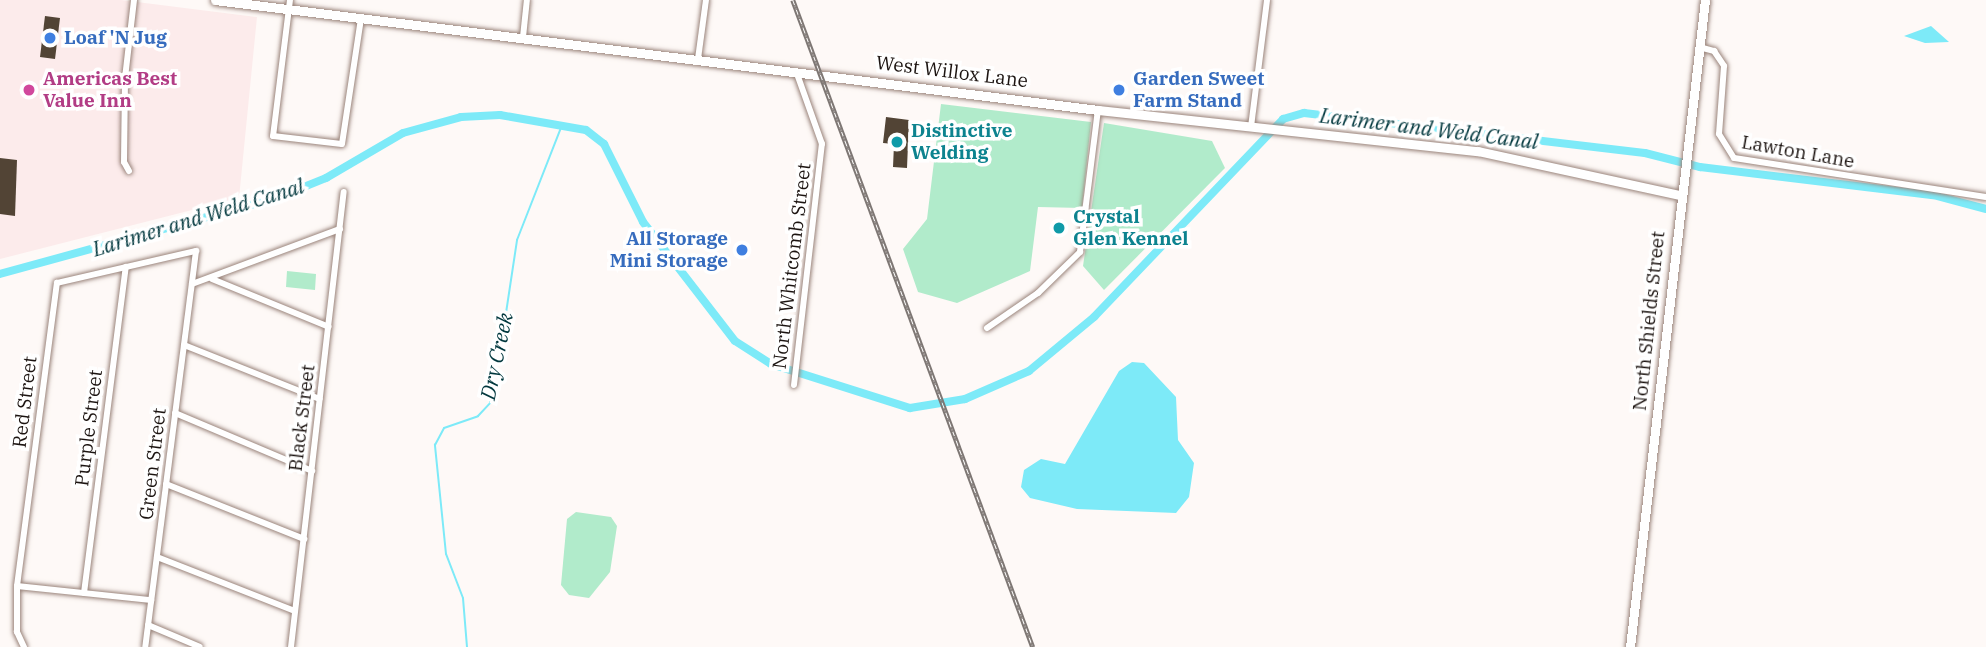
<!DOCTYPE html>
<style>
body{margin:0}
#map{position:relative;width:1986px;height:647px;overflow:hidden;background:#fef9f7;font-family:"IBM Plex Serif",serif}
div>[style]{position:absolute}
.commercial>*{inset:0;background:#fcebeb}
.green>*{inset:0;background:#b1ebcb}
.water>*{inset:0;background:#7deaf8}
.stream>*{height:2px;margin:-1px;padding:0 1px;transform-origin:1px;border-radius:1px;background:#7deaf8}
.canal>*{height:8px;margin:-4px;padding:0 4px;transform-origin:4px;border-radius:4px;background:#7deaf8}
.building>*{inset:0;background:#524435}
.roads{filter:drop-shadow(0 0 2px #9a847b) drop-shadow(0 0 2px #9a847b)}
.minor>*{height:6px;margin:-3px;padding:0 3px;transform-origin:3px;border-radius:3px;background:#fff}
.secondary>*{height:9px;margin:-4.5px;padding:0 4.5px;transform-origin:4.5px;border-radius:4.5px;background:#fff}
.rail>*{height:4.5px;margin-top:-2.25px;transform-origin:0;background:repeating-linear-gradient(90deg,#fff 0 5px,#7e7774 0 10px);box-sizing:border-box;border-block:2px solid #7e7774}
.dots>*{width:19px;height:19px;translate:-50% -50%;box-sizing:border-box;border:4px solid #fff;border-radius:50%}
span{translate:-50% -50%;white-space:nowrap;text-align:center;line-height:1.15;-webkit-text-stroke:7px #fff;paint-order:stroke}
.shop-label{font-size:19px;color:#366cbe;font-weight:700}
.left{translate:0 -50%;text-align:left}
.right{translate:-100% -50%;text-align:right}
.street-label{font-size:19px;color:#1c1411}
.hotel-label{font-size:19px;color:#b23c85;font-weight:700}
.culture-label{font-size:19px;color:#0d838f;font-weight:700}
.water-label{font-size:21px;color:#00373d;font-style:italic}
</style>
<div id="map">
<div class="commercial">
<div style="clip-path:polygon(0 0,121px 0,257px 17px,239px 198px,0 259px)"></div>
</div>
<div class="green">
<div style="clip-path:polygon(941px 104px,1091px 122px,1082px 208px,1038px 207px,1030px 271px,957px 303px,918px 292px,903px 249px,927px 219px)"></div>
<div style="clip-path:polygon(1104px 123px,1212px 141px,1225px 168px,1104px 290px,1083px 266px)"></div>
<div style="clip-path:polygon(287px 271px,316px 274px,315px 290px,286px 287px)"></div>
<div style="clip-path:polygon(576px 512px,611px 517px,617px 526px,610px 572px,589px 598px,569px 595px,561px 585px,567px 519px)"></div>
</div>
<div class="water">
<div style="clip-path:polygon(1931px 26px,1949px 42px,1925px 43px,1904px 36px)"></div>
<div style="clip-path:polygon(1132px 362px,1144px 363px,1176px 397px,1178px 440px,1194px 463px,1189px 497px,1176px 513px,1077px 509px,1030px 498px,1021px 487px,1024px 470px,1041px 459px,1065px 464px,1119px 371px)"></div>
</div>
<div class="stream">
<div style="left:467px;top:647px;width:49px;rotate:-94.7deg"></div>
<div style="left:463px;top:598px;width:47px;rotate:-111.1deg"></div>
<div style="left:446px;top:554px;width:110px;rotate:-95.8deg"></div>
<div style="left:435px;top:445px;width:19px;rotate:-62deg"></div>
<div style="left:444px;top:428px;width:36px;rotate:-19deg"></div>
<div style="left:478px;top:416px;width:18px;rotate:-47deg"></div>
<div style="left:490px;top:403px;width:44px;rotate:-88.7deg"></div>
<div style="left:491px;top:359px;width:48px;rotate:-71.9deg"></div>
<div style="left:506px;top:313px;width:74px;rotate:-81.4deg"></div>
<div style="left:517px;top:240px;width:123px;rotate:-68.6deg"></div>
</div>
<div class="canal">
<div style="left:0;top:274px;width:289px;rotate:-15.4deg"></div>
<div style="left:279px;top:197px;width:51px;rotate:-22deg"></div>
<div style="left:326px;top:178px;width:89px;rotate:-30.3deg"></div>
<div style="left:403px;top:133px;width:60px;rotate:-15.4deg"></div>
<div style="left:461px;top:117px;width:39px;rotate:-3deg"></div>
<div style="left:500px;top:115px;width:87px;rotate:9.9deg"></div>
<div style="left:586px;top:130px;width:23px;rotate:38deg"></div>
<div style="left:604px;top:144px;width:87px;rotate:63.4deg"></div>
<div style="left:643px;top:222px;width:150px;rotate:52.3deg"></div>
<div style="left:735px;top:341px;width:43px;rotate:32.6deg"></div>
<div style="left:771px;top:364px;width:146px;rotate:17.6deg"></div>
<div style="left:910px;top:408px;width:56px;rotate:-9.3deg"></div>
<div style="left:965px;top:399px;width:70px;rotate:-23.6deg"></div>
<div style="left:1029px;top:371px;width:85px;rotate:-39.7deg"></div>
<div style="left:1094px;top:317px;width:274px;rotate:-46.3deg"></div>
<div style="left:1283px;top:119px;width:22px;rotate:-16deg"></div>
<div style="left:1304px;top:113px;width:343px;rotate:6.7deg"></div>
<div style="left:1645px;top:153px;width:57px;rotate:14.3deg"></div>
<div style="left:1700px;top:167px;width:235px;rotate:6.9deg"></div>
<div style="left:1933px;top:195px;width:55px;rotate:14.8deg"></div>
</div>
<div class="building">
<div style="clip-path:polygon(45px 16px,60px 18px,55px 59px,40px 57px)"></div>
<div style="clip-path:polygon(886px 117px,909px 120px,907px 168px,893px 167px,894px 144px,883px 143px)"></div>
<div style="clip-path:polygon(0 158px,17px 160px,15px 216px,0 214px)"></div>
</div>
<div class="roads">
<div class="minor">
<div style="left:290px;top:0;width:137px;rotate:97.1deg"></div>
<div style="left:273px;top:136px;width:69px;rotate:6.6deg"></div>
<div style="left:342px;top:144px;width:127px;rotate:-81.4deg"></div>
<div style="left:523px;top:37px;width:37px;rotate:-84deg"></div>
<div style="left:1699px;top:47px;width:16px;rotate:15deg"></div>
<div style="left:1714px;top:51px;width:18px;rotate:56deg"></div>
<div style="left:1724px;top:66px;width:68px;rotate:94.2deg"></div>
<div style="left:1719px;top:134px;width:28px;rotate:58deg"></div>
<div style="left:1734px;top:158px;width:255px;rotate:8.8deg"></div>
<div style="left:698px;top:59px;width:60px;rotate:-82.3deg"></div>
<div style="left:1251px;top:127px;width:128px;rotate:-82.8deg"></div>
<div style="left:129px;top:171px;width:10px;rotate:-119deg"></div>
<div style="left:124px;top:162px;width:84px;rotate:-89.3deg"></div>
<div style="left:125px;top:78px;width:79px;rotate:-83.4deg"></div>
<div style="left:212px;top:279px;width:126px;rotate:22.3deg"></div>
<div style="left:192px;top:284px;width:158px;rotate:-20.4deg"></div>
<div style="left:987px;top:328px;width:62px;rotate:-34.5deg"></div>
<div style="left:1038px;top:293px;width:59px;rotate:-44.3deg"></div>
<div style="left:1080px;top:252px;width:143px;rotate:-82.8deg"></div>
<div style="left:184px;top:345px;width:146px;rotate:21.7deg"></div>
<div style="left:794px;top:385px;width:243px;rotate:-83.4deg"></div>
<div style="left:822px;top:144px;width:77px;rotate:-109.6deg"></div>
<div style="left:175px;top:413px;width:149px;rotate:22.9deg"></div>
<div style="left:166px;top:484px;width:149px;rotate:21.7deg"></div>
<div style="left:157px;top:557px;width:148px;rotate:21.4deg"></div>
<div style="left:17px;top:586px;width:135px;rotate:6deg"></div>
<div style="left:84px;top:593px;width:329px;rotate:-82.7deg"></div>
<div style="left:148px;top:625px;width:56px;rotate:22.9deg"></div>
<div style="left:24px;top:647px;width:17px;rotate:-115deg"></div>
<div style="left:17px;top:632px;width:46px;rotate:-90deg"></div>
<div style="left:17px;top:586px;width:306px;rotate:-82.5deg"></div>
<div style="left:57px;top:283px;width:143px;rotate:-13deg"></div>
<div style="left:196px;top:251px;width:399px;rotate:97.3deg"></div>
<div style="left:291px;top:647px;width:458px;rotate:-83.4deg"></div>
</div>
<div class="secondary">
<div style="left:215px;top:0;width:890px;rotate:7.1deg"></div>
<div style="left:1098px;top:110px;width:382px;rotate:6.2deg"></div>
<div style="left:1478px;top:151px;width:207px;rotate:12.3deg"></div>
<div style="left:1630px;top:647px;width:651px;rotate:-83.39deg"></div>
</div>
</div>
<div class="rail">
<div style="left:793px;top:0;width:690px;rotate:69.65deg"></div>
</div>
<div class="dots">
<div style="left:50px;top:38px;background:#3f7fe0"></div>
<div style="left:29px;top:90px;background:#d1479c"></div>
<div style="left:1119px;top:90px;background:#3f7fe0"></div>
<div style="left:897px;top:142px;background:#0f9aa8"></div>
<div style="left:1059px;top:228px;background:#0f9aa8"></div>
<div style="left:742px;top:250px;background:#3f7fe0"></div>
</div>
<div class="shop-label">
<span class="left" style="left:64px;top:38px">Loaf 'N Jug</span>
<span class="left" style="left:1133px;top:90px">Garden Sweet<br>Farm Stand</span>
<span class="right" style="left:728px;top:250px">All Storage<br>Mini Storage</span>
</div>
<div class="street-label">
<span style="left:952px;top:72px;rotate:7deg">West Willox Lane</span>
<span style="left:1798px;top:152px;rotate:10deg">Lawton Lane</span>
<span style="left:792px;top:266px;rotate:-83deg">North Whitcomb Street</span>
<span style="left:1649px;top:321px;rotate:-84deg">North Shields Street</span>
<span style="left:25px;top:402px;rotate:-83deg">Red Street</span>
<span style="left:302px;top:418px;rotate:-83deg">Black Street</span>
<span style="left:89px;top:428px;rotate:-83deg">Purple Street</span>
<span style="left:153px;top:464px;rotate:-83deg">Green Street</span>
</div>
<div class="hotel-label">
<span class="left" style="left:43px;top:90px">Americas Best<br>Value Inn</span>
</div>
<div class="culture-label">
<span class="left" style="left:911px;top:142px">Distinctive<br>Welding</span>
<span class="left" style="left:1073px;top:228px">Crystal<br>Glen Kennel</span>
</div>
<div class="water-label">
<span style="left:1429px;top:128px;rotate:7deg">Larimer and Weld Canal</span>
<span style="left:198px;top:217px;rotate:-17deg">Larimer and Weld Canal</span>
<span style="left:496px;top:356px;rotate:-78deg">Dry Creek</span>
</div>
</div>
